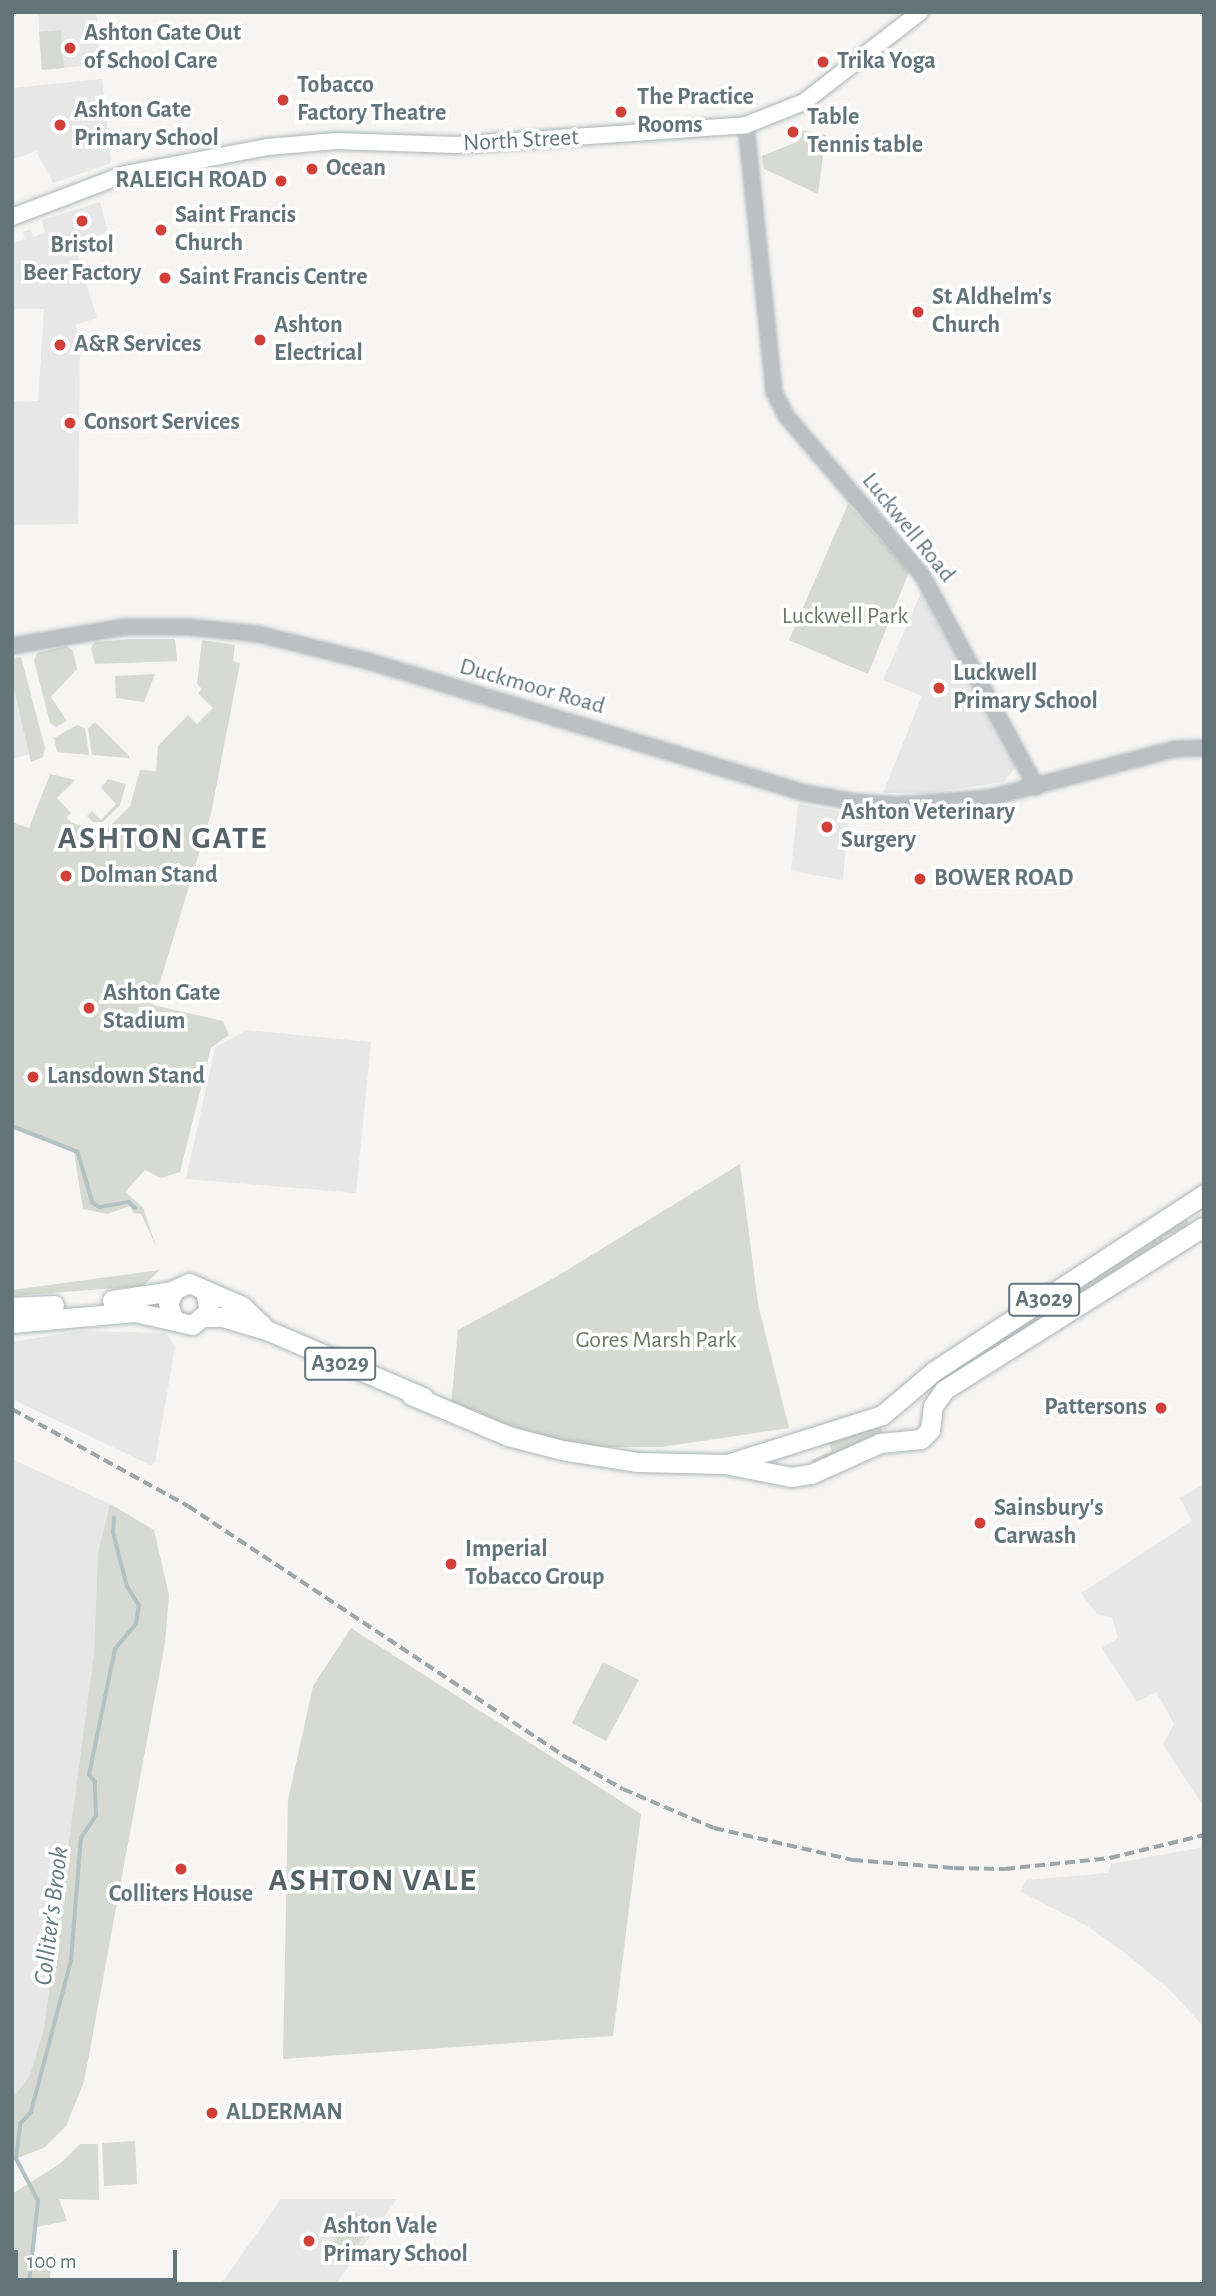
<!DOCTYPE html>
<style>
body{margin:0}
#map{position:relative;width:1216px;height:2296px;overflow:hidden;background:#f6f5f3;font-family:"Alegreya Sans",sans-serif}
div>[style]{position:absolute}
.built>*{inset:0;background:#e6e7e6}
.green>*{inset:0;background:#d6dad2}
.stream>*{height:3.5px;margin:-1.75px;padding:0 1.75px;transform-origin:1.75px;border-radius:1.75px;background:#b2c1c2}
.roads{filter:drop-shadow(0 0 2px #adb4b7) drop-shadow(0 0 2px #adb4b7)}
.tertiary>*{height:14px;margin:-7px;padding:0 7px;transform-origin:7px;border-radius:7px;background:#bbc0c2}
.secondary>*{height:16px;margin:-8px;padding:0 8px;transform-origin:8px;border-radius:8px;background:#fff}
.trunk>*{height:19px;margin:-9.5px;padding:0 9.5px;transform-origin:9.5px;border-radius:9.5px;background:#fff}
.rail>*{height:3.5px;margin-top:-1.75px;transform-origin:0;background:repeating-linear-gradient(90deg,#9da5a8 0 10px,transparent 0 15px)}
.dots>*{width:19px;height:19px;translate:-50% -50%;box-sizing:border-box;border:4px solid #fff;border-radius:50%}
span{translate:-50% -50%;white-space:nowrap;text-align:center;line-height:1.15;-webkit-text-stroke:7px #fff;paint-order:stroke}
.shield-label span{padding:2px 5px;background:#fff;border:2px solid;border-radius:5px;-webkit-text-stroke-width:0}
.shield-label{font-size:23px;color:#64757a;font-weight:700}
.poi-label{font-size:24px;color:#64757a;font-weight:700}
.left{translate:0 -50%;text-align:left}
.right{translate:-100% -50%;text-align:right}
.street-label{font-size:24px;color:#64757a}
.park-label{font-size:24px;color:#6d7866}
.water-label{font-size:26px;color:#637b7d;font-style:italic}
.district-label{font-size:32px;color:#556266;font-weight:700;letter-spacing:2px}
.frame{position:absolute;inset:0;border:14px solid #64757a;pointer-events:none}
.scale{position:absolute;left:14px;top:2250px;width:163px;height:32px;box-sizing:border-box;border:4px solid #64757a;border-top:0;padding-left:9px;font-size:21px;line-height:24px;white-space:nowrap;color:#64757a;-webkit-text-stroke:5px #fff;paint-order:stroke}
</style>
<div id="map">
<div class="built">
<div style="clip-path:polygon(38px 12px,96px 12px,101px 64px,42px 70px)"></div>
<div style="clip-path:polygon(102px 79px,111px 163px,53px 183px,36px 151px,12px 160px,12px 88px)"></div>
<div style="clip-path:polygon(100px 202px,108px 232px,74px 243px,97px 318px,75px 325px,80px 339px,78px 524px,12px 525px,12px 402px,38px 401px,44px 309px,12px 309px,12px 243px,25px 239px,23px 232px,31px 229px,33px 237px,45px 233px,42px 220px)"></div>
<div style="clip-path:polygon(921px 593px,1012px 756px,1015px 768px,1004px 782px,926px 793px,883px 793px,922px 696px,883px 680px)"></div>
<div style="clip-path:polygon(12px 680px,32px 753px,12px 759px)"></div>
<div style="clip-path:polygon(798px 804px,849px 813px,843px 880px,791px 871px)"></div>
<div style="clip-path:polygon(246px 1030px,371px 1042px,356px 1193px,186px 1179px,215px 1048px)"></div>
<div style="clip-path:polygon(80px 1331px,166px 1333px,175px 1347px,155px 1463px,150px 1465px,12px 1399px,12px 1342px)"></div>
<div style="clip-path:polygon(12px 1459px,110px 1504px,98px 1553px,94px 1653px,44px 2028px,30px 2075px,12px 2099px)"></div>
<div style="clip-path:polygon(1204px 1484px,1204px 1807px,1163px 1745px,1174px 1724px,1164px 1705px,1156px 1692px,1137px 1702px,1102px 1648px,1118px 1638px,1112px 1617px,1097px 1614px,1081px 1593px,1192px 1521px,1180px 1498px)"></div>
<div style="clip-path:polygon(1204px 1847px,1204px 2027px,1169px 1989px,1125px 1953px,1087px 1926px,1020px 1891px,1026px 1880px,1108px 1873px,1111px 1864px)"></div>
<div style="clip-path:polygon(281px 2199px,397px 2199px,336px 2284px,221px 2284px)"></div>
</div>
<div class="green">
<div style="clip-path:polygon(61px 30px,64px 68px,42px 70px,39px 32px)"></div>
<div style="clip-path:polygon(795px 129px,826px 135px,818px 194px,764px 169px,762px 156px,799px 141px)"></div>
<div style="clip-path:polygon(848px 504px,909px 572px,868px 674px,789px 640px)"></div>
<div style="clip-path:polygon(131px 639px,175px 639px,177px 661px,95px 664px,91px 648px,95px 642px)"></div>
<div style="clip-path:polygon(202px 640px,235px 645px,233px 661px,240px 663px,211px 814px,153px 1005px,223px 1021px,229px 1035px,211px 1048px,180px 1172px,161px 1178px,145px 1170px,125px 1192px,143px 1207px,156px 1246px,141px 1214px,133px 1213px,130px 1206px,107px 1214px,83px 1209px,74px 1152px,12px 1129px,12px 822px,29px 828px,50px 774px,75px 780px,57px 798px,71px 813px,66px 817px,72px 823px,100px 831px,109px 827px,130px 806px,140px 770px,156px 771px,158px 746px,188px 715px,197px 724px,213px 708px,198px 693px,202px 689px,197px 684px)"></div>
<div style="clip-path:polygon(66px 646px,73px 651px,77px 669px,51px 697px,67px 721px,56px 727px,50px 723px,34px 660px,37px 653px)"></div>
<div style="clip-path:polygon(21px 657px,45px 748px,43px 757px,31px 762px,12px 680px,12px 659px)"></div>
<div style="clip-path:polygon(155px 674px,144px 702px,116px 698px,115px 676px)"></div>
<div style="clip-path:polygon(95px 722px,129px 756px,129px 758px,92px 755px,88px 729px)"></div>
<div style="clip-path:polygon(77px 725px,85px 728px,89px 755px,57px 752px,54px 738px)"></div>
<div style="clip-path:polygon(108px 779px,126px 784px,120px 805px,103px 822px,93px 822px,87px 816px,92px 811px,101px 820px,116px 804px,101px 788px)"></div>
<div style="clip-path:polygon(740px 1164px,758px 1304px,789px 1428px,662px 1447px,598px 1447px,540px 1436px,451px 1405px,458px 1330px,554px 1278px)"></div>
<div style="clip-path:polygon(1184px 1216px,1190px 1225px,1162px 1238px,1164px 1242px,986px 1356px,980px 1346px)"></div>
<div style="clip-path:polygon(160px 1270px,143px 1286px,12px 1296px,12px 1290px)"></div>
<div style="clip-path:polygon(880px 1425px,883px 1434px,815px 1467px,812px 1460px,832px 1451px,828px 1441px)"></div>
<div style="clip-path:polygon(110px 1504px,154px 1530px,169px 1595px,165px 1643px,84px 2082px,66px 2126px,44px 2148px,12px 2160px,12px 2099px,30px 2075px,44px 2028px,94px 1653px,98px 1553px)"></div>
<div style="clip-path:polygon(351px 1628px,641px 1814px,613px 2036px,283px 2059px,288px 1800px,313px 1686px)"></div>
<div style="clip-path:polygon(603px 1662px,639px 1680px,606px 1741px,572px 1723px)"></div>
<div style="clip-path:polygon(135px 2141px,137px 2184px,104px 2186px,102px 2143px)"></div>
<div style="clip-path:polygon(80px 2144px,98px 2144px,99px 2200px,59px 2199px,67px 2221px,36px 2227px,30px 2264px,51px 2268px,49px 2284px,12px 2284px,12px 2194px,61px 2163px)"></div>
<div style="clip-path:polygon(355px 2212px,372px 2225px,350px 2255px,333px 2242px)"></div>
</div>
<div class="stream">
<div style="left:12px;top:1126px;width:71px;rotate:21.5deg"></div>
<div style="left:78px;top:1152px;width:53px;rotate:73.6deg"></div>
<div style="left:93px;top:1203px;width:8px;rotate:30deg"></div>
<div style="left:100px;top:1207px;width:29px;rotate:-10deg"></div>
<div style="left:129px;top:1202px;width:9px;rotate:41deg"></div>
<div style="left:29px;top:2284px;width:83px;rotate:-83.8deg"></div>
<div style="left:38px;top:2201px;width:47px;rotate:-117.6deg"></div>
<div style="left:16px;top:2159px;width:35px;rotate:-83deg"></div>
<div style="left:20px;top:2124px;width:16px;rotate:-47deg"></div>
<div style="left:31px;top:2112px;width:156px;rotate:-75.2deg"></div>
<div style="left:71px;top:1961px;width:123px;rotate:-85.4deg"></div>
<div style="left:81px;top:1838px;width:27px;rotate:-56deg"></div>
<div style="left:96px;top:1816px;width:34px;rotate:-92deg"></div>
<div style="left:95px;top:1782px;width:9px;rotate:-131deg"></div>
<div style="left:89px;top:1775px;width:129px;rotate:-78.3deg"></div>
<div style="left:115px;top:1649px;width:33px;rotate:-50deg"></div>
<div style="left:136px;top:1624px;width:18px;rotate:-81deg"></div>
<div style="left:139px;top:1606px;width:22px;rotate:-122deg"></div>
<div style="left:127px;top:1587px;width:56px;rotate:-104.5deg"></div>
<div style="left:113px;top:1533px;width:15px;rotate:-86deg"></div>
</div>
<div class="roads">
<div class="tertiary">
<div style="left:746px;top:125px;width:268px;rotate:84deg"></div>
<div style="left:774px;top:392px;width:28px;rotate:63deg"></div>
<div style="left:787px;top:417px;width:208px;rotate:49.5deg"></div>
<div style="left:922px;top:575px;width:241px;rotate:61.7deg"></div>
<div style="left:12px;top:646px;width:114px;rotate:-9.6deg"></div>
<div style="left:124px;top:627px;width:65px"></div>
<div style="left:189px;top:627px;width:69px;rotate:5.8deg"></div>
<div style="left:258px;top:634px;width:116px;rotate:13.9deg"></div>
<div style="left:371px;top:662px;width:453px;rotate:16.8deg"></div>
<div style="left:805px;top:793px;width:52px;rotate:10deg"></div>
<div style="left:856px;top:802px;width:42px;rotate:4.1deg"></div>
<div style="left:898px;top:805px;width:91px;rotate:-4.4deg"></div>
<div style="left:989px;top:798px;width:191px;rotate:-14.8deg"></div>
<div style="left:1174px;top:749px;width:30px;rotate:-2deg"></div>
</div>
<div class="secondary">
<div style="left:12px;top:217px;width:121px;rotate:-20.8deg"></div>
<div style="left:125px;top:174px;width:146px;rotate:-10.7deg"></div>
<div style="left:268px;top:147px;width:68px;rotate:-5deg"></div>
<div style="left:336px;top:141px;width:120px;rotate:1.9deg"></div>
<div style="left:456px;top:145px;width:291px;rotate:-3.9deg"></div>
<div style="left:746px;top:125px;width:62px;rotate:-21.6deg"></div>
<div style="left:804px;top:102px;width:147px;rotate:-37.8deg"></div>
</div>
<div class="trunk">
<div style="left:205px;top:1290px;width:40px;rotate:23.4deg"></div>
<div style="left:242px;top:1306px;width:29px;rotate:44deg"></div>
<div style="left:112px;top:1300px;width:62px;rotate:-8.4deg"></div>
<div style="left:12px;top:1307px;width:42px;rotate:-2.7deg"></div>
<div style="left:206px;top:1317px;width:16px"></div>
<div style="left:222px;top:1317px;width:49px;rotate:16.6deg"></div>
<div style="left:269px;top:1331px;width:168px;rotate:23.2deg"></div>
<div style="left:12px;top:1323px;width:123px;rotate:-5.1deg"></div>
<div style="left:135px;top:1312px;width:58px;rotate:12.8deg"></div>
<div style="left:192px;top:1325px;width:22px;rotate:-39deg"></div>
<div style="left:209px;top:1311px;width:21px;rotate:-101deg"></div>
<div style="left:205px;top:1290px;width:17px;rotate:-156deg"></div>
<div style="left:189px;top:1283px;width:17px;rotate:155deg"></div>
<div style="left:174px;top:1290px;width:15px;rotate:113deg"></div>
<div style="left:168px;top:1304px;width:14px;rotate:69deg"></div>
<div style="left:411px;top:1395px;width:105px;rotate:22.9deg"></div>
<div style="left:508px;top:1436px;width:56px;rotate:14.5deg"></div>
<div style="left:562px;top:1450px;width:77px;rotate:9deg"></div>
<div style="left:638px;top:1462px;width:87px;rotate:1.3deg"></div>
<div style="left:725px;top:1464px;width:67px;rotate:11.1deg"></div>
<div style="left:791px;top:1477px;width:20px;rotate:-9deg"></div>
<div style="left:811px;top:1474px;width:76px;rotate:-24.2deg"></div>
<div style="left:880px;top:1443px;width:41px;rotate:-5.6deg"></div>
<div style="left:921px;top:1439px;width:13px;rotate:-45deg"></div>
<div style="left:930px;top:1430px;width:24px;rotate:-83deg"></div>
<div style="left:933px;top:1406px;width:19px;rotate:-55deg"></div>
<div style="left:944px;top:1390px;width:307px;rotate:-32.2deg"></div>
<div style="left:730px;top:1463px;width:159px;rotate:-17.5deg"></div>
<div style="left:882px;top:1415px;width:68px;rotate:-40.2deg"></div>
<div style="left:934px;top:1371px;width:323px;rotate:-33.2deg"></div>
</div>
</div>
<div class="rail">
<div style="left:12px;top:1409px;width:201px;rotate:28.9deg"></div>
<div style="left:188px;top:1506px;width:456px;rotate:33.6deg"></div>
<div style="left:568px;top:1758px;width:63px;rotate:29.4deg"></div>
<div style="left:623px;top:1789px;width:99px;rotate:23.2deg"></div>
<div style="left:714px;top:1828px;width:143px;rotate:13deg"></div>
<div style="left:853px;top:1860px;width:101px;rotate:4.5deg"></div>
<div style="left:954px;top:1868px;width:51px;rotate:1.1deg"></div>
<div style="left:1005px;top:1869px;width:106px;rotate:-6deg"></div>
<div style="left:1110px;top:1858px;width:97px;rotate:-13.7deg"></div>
</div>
<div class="dots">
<div style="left:70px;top:48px;background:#d04038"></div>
<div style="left:823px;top:62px;background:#d04038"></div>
<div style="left:283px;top:100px;background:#d04038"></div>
<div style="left:621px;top:112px;background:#d04038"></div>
<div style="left:60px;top:125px;background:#d04038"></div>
<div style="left:793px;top:132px;background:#d04038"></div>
<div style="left:312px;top:169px;background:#d04038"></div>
<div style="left:281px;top:181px;background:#d04038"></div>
<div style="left:82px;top:221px;background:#d04038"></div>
<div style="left:161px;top:230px;background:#d04038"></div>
<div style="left:165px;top:278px;background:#d04038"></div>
<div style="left:918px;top:312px;background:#d04038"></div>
<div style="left:260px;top:340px;background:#d04038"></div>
<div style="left:60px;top:345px;background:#d04038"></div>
<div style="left:70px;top:423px;background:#d04038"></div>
<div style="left:939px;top:688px;background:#d04038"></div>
<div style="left:827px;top:827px;background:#d04038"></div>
<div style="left:66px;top:876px;background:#d04038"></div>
<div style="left:920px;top:879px;background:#d04038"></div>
<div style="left:89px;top:1008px;background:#d04038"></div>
<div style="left:33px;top:1077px;background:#d04038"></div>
<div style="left:1161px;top:1408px;background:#d04038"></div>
<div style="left:980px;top:1523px;background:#d04038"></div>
<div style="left:451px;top:1564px;background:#d04038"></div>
<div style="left:181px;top:1869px;background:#d04038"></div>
<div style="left:212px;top:2113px;background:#d04038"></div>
<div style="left:309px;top:2241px;background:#d04038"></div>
</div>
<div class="shield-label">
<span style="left:1044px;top:1300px">A3029</span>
<span style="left:340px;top:1364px">A3029</span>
</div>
<div class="poi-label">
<span class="left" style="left:84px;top:48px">Ashton Gate Out<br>of School Care</span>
<span class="left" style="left:837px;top:62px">Trika Yoga</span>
<span class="left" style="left:297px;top:100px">Tobacco<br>Factory Theatre</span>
<span class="left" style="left:637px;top:112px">The Practice<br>Rooms</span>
<span class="left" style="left:74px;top:125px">Ashton Gate<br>Primary School</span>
<span class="left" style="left:807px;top:132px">Table<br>Tennis table</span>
<span class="left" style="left:326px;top:169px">Ocean</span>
<span class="right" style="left:267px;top:181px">RALEIGH ROAD</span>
<span class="left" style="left:175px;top:230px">Saint Francis<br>Church</span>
<span style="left:82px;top:260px">Bristol<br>Beer Factory</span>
<span class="left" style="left:179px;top:278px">Saint Francis Centre</span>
<span class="left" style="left:932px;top:312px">St Aldhelm's<br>Church</span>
<span class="left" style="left:274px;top:340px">Ashton<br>Electrical</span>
<span class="left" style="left:74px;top:345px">A&amp;R Services</span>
<span class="left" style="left:84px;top:423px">Consort Services</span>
<span class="left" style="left:953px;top:688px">Luckwell<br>Primary School</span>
<span class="left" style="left:841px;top:827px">Ashton Veterinary<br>Surgery</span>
<span class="left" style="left:80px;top:876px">Dolman Stand</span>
<span class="left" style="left:934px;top:879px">BOWER ROAD</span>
<span class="left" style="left:103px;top:1008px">Ashton Gate<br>Stadium</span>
<span class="left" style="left:47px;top:1077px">Lansdown Stand</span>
<span class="right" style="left:1147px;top:1408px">Pattersons</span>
<span class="left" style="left:994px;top:1523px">Sainsbury's<br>Carwash</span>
<span class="left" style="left:465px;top:1564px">Imperial<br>Tobacco Group</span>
<span style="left:181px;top:1895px">Colliters House</span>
<span class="left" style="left:226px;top:2113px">ALDERMAN</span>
<span class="left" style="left:323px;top:2241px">Ashton Vale<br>Primary School</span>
</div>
<div class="street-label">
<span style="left:521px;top:141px;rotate:-3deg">North Street</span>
<span style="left:908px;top:528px;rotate:51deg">Luckwell Road</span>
<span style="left:532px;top:687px;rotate:16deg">Duckmoor Road</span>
</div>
<div class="park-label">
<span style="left:845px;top:617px">Luckwell Park</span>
<span style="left:656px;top:1341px">Gores Marsh Park</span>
</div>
<div class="water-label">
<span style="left:52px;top:1916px;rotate:-83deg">Colliter's Brook</span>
</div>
<div class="district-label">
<span style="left:163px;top:838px">ASHTON GATE</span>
<span style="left:373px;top:1880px">ASHTON VALE</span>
</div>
<div class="frame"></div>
<div class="scale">100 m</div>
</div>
